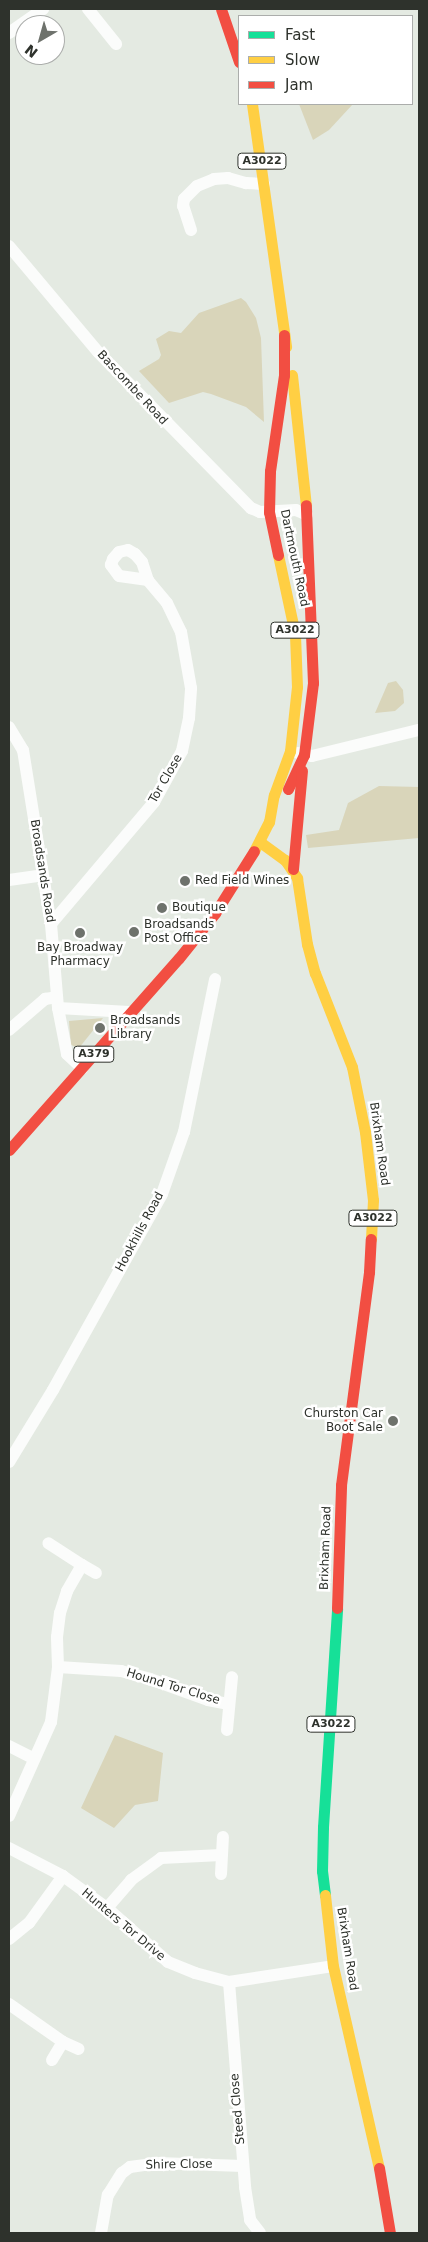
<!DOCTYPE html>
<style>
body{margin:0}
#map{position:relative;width:428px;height:2242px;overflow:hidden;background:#e4eae2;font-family:"DejaVu Sans",sans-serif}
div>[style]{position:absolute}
.green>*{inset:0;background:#d9d5ba}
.street>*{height:12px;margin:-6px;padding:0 6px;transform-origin:6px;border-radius:6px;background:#fbfcfb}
.fast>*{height:11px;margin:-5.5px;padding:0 5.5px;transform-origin:5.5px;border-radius:5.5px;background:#16e098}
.slow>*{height:11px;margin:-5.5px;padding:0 5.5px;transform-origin:5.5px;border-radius:5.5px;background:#ffcf43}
.jam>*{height:11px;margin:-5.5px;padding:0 5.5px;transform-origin:5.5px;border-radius:5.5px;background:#f24e42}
.dots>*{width:14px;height:14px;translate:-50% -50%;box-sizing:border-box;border:2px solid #fff;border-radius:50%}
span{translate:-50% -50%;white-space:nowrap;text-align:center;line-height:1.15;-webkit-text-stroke:5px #fff;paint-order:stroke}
.shield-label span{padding:1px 4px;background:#fff;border:1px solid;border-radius:4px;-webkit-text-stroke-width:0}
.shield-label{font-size:11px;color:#2e322c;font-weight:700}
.street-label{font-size:12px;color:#2e322c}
.poi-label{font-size:12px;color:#2e322c}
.left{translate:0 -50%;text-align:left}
.right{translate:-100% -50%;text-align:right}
.frame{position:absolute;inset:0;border:10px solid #2e322c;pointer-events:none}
.legend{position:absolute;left:238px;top:15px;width:175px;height:90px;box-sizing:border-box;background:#fff;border:1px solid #abadab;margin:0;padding:6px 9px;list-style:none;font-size:15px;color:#2e322c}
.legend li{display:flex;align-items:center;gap:10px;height:25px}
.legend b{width:25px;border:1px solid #abadab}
.north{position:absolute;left:15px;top:15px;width:50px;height:50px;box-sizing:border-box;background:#fff;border:1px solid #abadab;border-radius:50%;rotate:218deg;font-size:14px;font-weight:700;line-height:20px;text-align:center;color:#2e322c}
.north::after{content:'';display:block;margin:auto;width:18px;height:22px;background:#6e726c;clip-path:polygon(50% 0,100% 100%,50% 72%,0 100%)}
</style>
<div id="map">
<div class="green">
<div style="clip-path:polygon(299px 104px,353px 104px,329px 130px,313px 140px)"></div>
<div style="clip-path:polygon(241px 298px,246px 302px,256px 318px,261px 338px,264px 422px,246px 407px,211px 394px,203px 392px,169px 403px,139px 371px,159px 359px,161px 355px,156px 339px,169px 331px,181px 333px,199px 313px)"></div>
<div style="clip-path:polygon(396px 681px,403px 690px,404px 703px,395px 711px,375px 713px,388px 683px)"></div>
<div style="clip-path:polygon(379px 786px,419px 787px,419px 838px,308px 848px,306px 835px,339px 830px,348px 803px)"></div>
<div style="clip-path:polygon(103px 1018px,79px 1048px,71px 1045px,69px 1021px)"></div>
<div style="clip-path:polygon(115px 1735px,163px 1753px,158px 1801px,135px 1805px,114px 1828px,81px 1808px)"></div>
</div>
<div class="street">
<div style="left:88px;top:9px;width:45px;rotate:51.3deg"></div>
<div style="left:9px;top:33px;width:42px;rotate:-35.2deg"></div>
<div style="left:191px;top:230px;width:25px;rotate:-108deg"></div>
<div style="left:183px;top:206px;width:7px;rotate:-82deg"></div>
<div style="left:184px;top:199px;width:18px;rotate:-45deg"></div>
<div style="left:197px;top:186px;width:18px;rotate:-22deg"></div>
<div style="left:214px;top:179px;width:14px;rotate:-4deg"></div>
<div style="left:228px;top:178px;width:19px;rotate:16deg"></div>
<div style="left:246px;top:183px;width:18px;rotate:3deg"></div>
<div style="left:9px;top:246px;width:138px;rotate:50deg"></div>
<div style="left:98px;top:352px;width:219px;rotate:45.6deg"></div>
<div style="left:251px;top:508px;width:10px;rotate:24deg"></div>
<div style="left:260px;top:512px;width:36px;rotate:-3deg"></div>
<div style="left:296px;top:510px;width:12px;rotate:24deg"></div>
<div style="left:9px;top:727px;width:27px;rotate:59deg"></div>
<div style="left:23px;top:750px;width:176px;rotate:80.9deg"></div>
<div style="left:51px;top:924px;width:84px;rotate:85.2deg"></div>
<div style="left:58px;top:1008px;width:71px;rotate:3.2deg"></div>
<div style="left:298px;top:753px;width:14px;rotate:12deg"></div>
<div style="left:312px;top:756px;width:110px;rotate:-13.7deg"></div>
<div style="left:9px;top:880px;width:34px;rotate:-8deg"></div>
<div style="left:51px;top:924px;width:160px;rotate:-49.8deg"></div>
<div style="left:154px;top:802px;width:58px;rotate:-61.2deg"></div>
<div style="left:182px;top:751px;width:34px;rotate:-78deg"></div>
<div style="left:189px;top:718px;width:30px;rotate:-86deg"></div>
<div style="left:191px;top:688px;width:57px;rotate:-100.1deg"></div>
<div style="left:181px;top:632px;width:32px;rotate:-116deg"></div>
<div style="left:167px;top:603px;width:30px;rotate:-130deg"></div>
<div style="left:148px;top:580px;width:29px;rotate:-172deg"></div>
<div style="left:119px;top:576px;width:14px;rotate:-126deg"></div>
<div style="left:111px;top:565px;width:6px;rotate:-72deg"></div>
<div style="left:113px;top:559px;width:9px;rotate:-49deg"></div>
<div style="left:119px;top:552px;width:9px;rotate:-13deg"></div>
<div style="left:128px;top:550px;width:8px;rotate:30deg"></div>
<div style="left:135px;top:554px;width:11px;rotate:49deg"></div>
<div style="left:142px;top:562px;width:19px;rotate:72deg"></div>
<div style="left:58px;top:1008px;width:47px;rotate:78.9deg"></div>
<div style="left:67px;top:1054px;width:21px;rotate:43deg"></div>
<div style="left:9px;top:1030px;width:48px;rotate:-40.7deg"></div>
<div style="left:45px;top:999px;width:12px;rotate:-9deg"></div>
<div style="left:9px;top:1462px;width:84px;rotate:-58.6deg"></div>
<div style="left:53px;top:1390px;width:224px;rotate:-60.9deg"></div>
<div style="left:162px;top:1194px;width:66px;rotate:-70.5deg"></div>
<div style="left:184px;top:1132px;width:156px;rotate:-78.5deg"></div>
<div style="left:82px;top:1565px;width:16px;rotate:30deg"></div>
<div style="left:58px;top:1667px;width:63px;rotate:3.6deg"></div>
<div style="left:121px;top:1671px;width:30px;rotate:15deg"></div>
<div style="left:150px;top:1679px;width:62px;rotate:19.9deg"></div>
<div style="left:208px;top:1700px;width:20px;rotate:11deg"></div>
<div style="left:227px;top:1730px;width:53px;rotate:-84.6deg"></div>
<div style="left:9px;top:1746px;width:28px;rotate:27deg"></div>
<div style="left:9px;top:1816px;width:103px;rotate:-65.9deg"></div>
<div style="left:51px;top:1722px;width:55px;rotate:-82.7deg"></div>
<div style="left:58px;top:1667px;width:30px;rotate:-92deg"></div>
<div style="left:57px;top:1637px;width:24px;rotate:-83deg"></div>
<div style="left:60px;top:1613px;width:23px;rotate:-72deg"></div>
<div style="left:67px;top:1591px;width:30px;rotate:-60deg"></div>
<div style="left:82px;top:1565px;width:40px;rotate:-147.1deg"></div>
<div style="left:9px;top:1848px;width:61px;rotate:27.4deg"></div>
<div style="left:63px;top:1876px;width:54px;rotate:36deg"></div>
<div style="left:107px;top:1908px;width:81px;rotate:41.5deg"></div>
<div style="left:168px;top:1962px;width:29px;rotate:22deg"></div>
<div style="left:195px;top:1973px;width:35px;rotate:15deg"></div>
<div style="left:229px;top:1982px;width:105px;rotate:-8.7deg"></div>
<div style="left:221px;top:1874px;width:37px;rotate:-87deg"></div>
<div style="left:107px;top:1908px;width:37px;rotate:-49deg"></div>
<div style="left:131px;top:1880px;width:37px;rotate:-36deg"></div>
<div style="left:161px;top:1858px;width:60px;rotate:-2.9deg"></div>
<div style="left:9px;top:1939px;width:26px;rotate:-39deg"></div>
<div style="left:29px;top:1923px;width:58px;rotate:-54.1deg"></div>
<div style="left:229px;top:1982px;width:206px;rotate:85.5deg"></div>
<div style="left:245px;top:2187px;width:33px;rotate:81deg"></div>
<div style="left:250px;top:2220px;width:16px;rotate:52deg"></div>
<div style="left:9px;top:2004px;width:66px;rotate:35.1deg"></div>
<div style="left:63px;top:2042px;width:17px;rotate:24deg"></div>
<div style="left:52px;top:2060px;width:21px;rotate:-59deg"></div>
<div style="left:101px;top:2233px;width:39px;rotate:-80deg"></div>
<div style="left:108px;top:2195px;width:26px;rotate:-58deg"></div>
<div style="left:122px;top:2173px;width:10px;rotate:-37deg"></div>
<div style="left:130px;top:2167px;width:28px;rotate:-8deg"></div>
<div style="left:158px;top:2163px;width:85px;rotate:2deg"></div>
</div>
<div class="fast">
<div style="left:325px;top:1895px;width:24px;rotate:-97deg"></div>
<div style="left:322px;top:1871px;width:44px;rotate:-88.7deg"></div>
<div style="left:323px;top:1827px;width:219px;rotate:-86.3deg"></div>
</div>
<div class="slow">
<div style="left:252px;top:104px;width:245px;rotate:82deg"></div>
<div style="left:292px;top:375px;width:131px;rotate:83.9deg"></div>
<div style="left:260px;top:842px;width:31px;rotate:36deg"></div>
<div style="left:285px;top:860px;width:22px;rotate:56deg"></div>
<div style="left:297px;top:878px;width:67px;rotate:81.4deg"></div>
<div style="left:307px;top:944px;width:30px;rotate:75deg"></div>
<div style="left:315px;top:973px;width:101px;rotate:68.5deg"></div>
<div style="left:352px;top:1067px;width:66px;rotate:78.7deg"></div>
<div style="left:365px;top:1132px;width:68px;rotate:83.3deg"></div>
<div style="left:373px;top:1200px;width:39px;rotate:93deg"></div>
<div style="left:254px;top:851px;width:33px;rotate:-63deg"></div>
<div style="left:269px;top:822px;width:27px;rotate:-80deg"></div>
<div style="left:274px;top:795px;width:47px;rotate:-70deg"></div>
<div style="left:290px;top:751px;width:64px;rotate:-83.8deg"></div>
<div style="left:297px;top:687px;width:53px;rotate:-92.2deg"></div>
<div style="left:295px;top:634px;width:81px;rotate:-102.1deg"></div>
<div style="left:325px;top:1895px;width:71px;rotate:83.6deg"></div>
<div style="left:333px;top:1966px;width:207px;rotate:77.2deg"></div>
</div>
<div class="jam">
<div style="left:221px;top:9px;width:56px;rotate:71.2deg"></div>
<div style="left:278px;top:555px;width:44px;rotate:-101.8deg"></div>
<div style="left:269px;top:512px;width:41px;rotate:-88.6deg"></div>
<div style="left:270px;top:471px;width:97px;rotate:-81.7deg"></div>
<div style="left:284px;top:375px;width:40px;rotate:-90deg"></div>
<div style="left:288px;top:789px;width:38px;rotate:-65deg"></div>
<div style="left:304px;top:755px;width:73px;rotate:-82.9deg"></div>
<div style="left:313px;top:683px;width:178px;rotate:-92.3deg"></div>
<div style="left:293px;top:869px;width:99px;rotate:-84.8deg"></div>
<div style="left:9px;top:1150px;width:256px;rotate:-48.5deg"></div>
<div style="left:179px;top:958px;width:58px;rotate:-51.3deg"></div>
<div style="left:215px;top:913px;width:73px;rotate:-57.8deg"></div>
<div style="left:337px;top:1608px;width:123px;rotate:-88.1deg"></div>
<div style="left:341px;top:1485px;width:215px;rotate:-82.5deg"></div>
<div style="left:369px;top:1272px;width:33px;rotate:-87deg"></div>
<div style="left:379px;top:2168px;width:66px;rotate:80.4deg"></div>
</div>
<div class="dots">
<div style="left:185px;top:881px;background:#6e726c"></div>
<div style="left:162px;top:908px;background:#6e726c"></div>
<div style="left:134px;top:932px;background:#6e726c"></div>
<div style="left:80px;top:933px;background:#6e726c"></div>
<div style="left:100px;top:1028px;background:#6e726c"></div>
<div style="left:393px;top:1421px;background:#6e726c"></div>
</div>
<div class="shield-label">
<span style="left:262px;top:161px">A3022</span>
<span style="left:295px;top:630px">A3022</span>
<span style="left:94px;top:1054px">A379</span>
<span style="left:373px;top:1218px">A3022</span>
<span style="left:331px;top:1724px">A3022</span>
</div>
<div class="street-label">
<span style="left:132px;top:388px;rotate:47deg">Bascombe Road</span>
<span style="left:294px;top:558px;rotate:78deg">Dartmouth Road</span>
<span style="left:166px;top:779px;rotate:-60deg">Tor Close</span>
<span style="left:42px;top:871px;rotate:81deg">Broadsands Road</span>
<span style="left:379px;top:1144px;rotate:82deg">Brixham Road</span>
<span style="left:140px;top:1232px;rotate:-62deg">Hookhills Road</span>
<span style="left:326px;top:1548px;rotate:-88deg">Brixham Road</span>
<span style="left:173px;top:1687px;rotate:17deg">Hound Tor Close</span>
<span style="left:123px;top:1925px;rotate:40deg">Hunters Tor Drive</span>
<span style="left:347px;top:1949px;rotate:81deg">Brixham Road</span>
<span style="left:238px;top:2109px;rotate:-95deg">Steed Close</span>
<span style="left:179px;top:2165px;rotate:-1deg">Shire Close</span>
</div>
<div class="poi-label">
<span class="left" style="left:195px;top:881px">Red Field Wines</span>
<span class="left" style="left:172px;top:908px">Boutique</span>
<span class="left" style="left:144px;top:932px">Broadsands<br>Post Office</span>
<span style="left:80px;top:955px">Bay Broadway<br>Pharmacy</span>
<span class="left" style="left:110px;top:1028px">Broadsands<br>Library</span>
<span class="right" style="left:383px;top:1421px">Churston Car<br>Boot Sale</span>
</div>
<div class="frame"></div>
<ul class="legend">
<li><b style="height:6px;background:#16e098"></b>Fast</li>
<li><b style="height:6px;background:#ffcf43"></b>Slow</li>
<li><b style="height:6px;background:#f24e42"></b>Jam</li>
</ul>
<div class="north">N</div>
</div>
